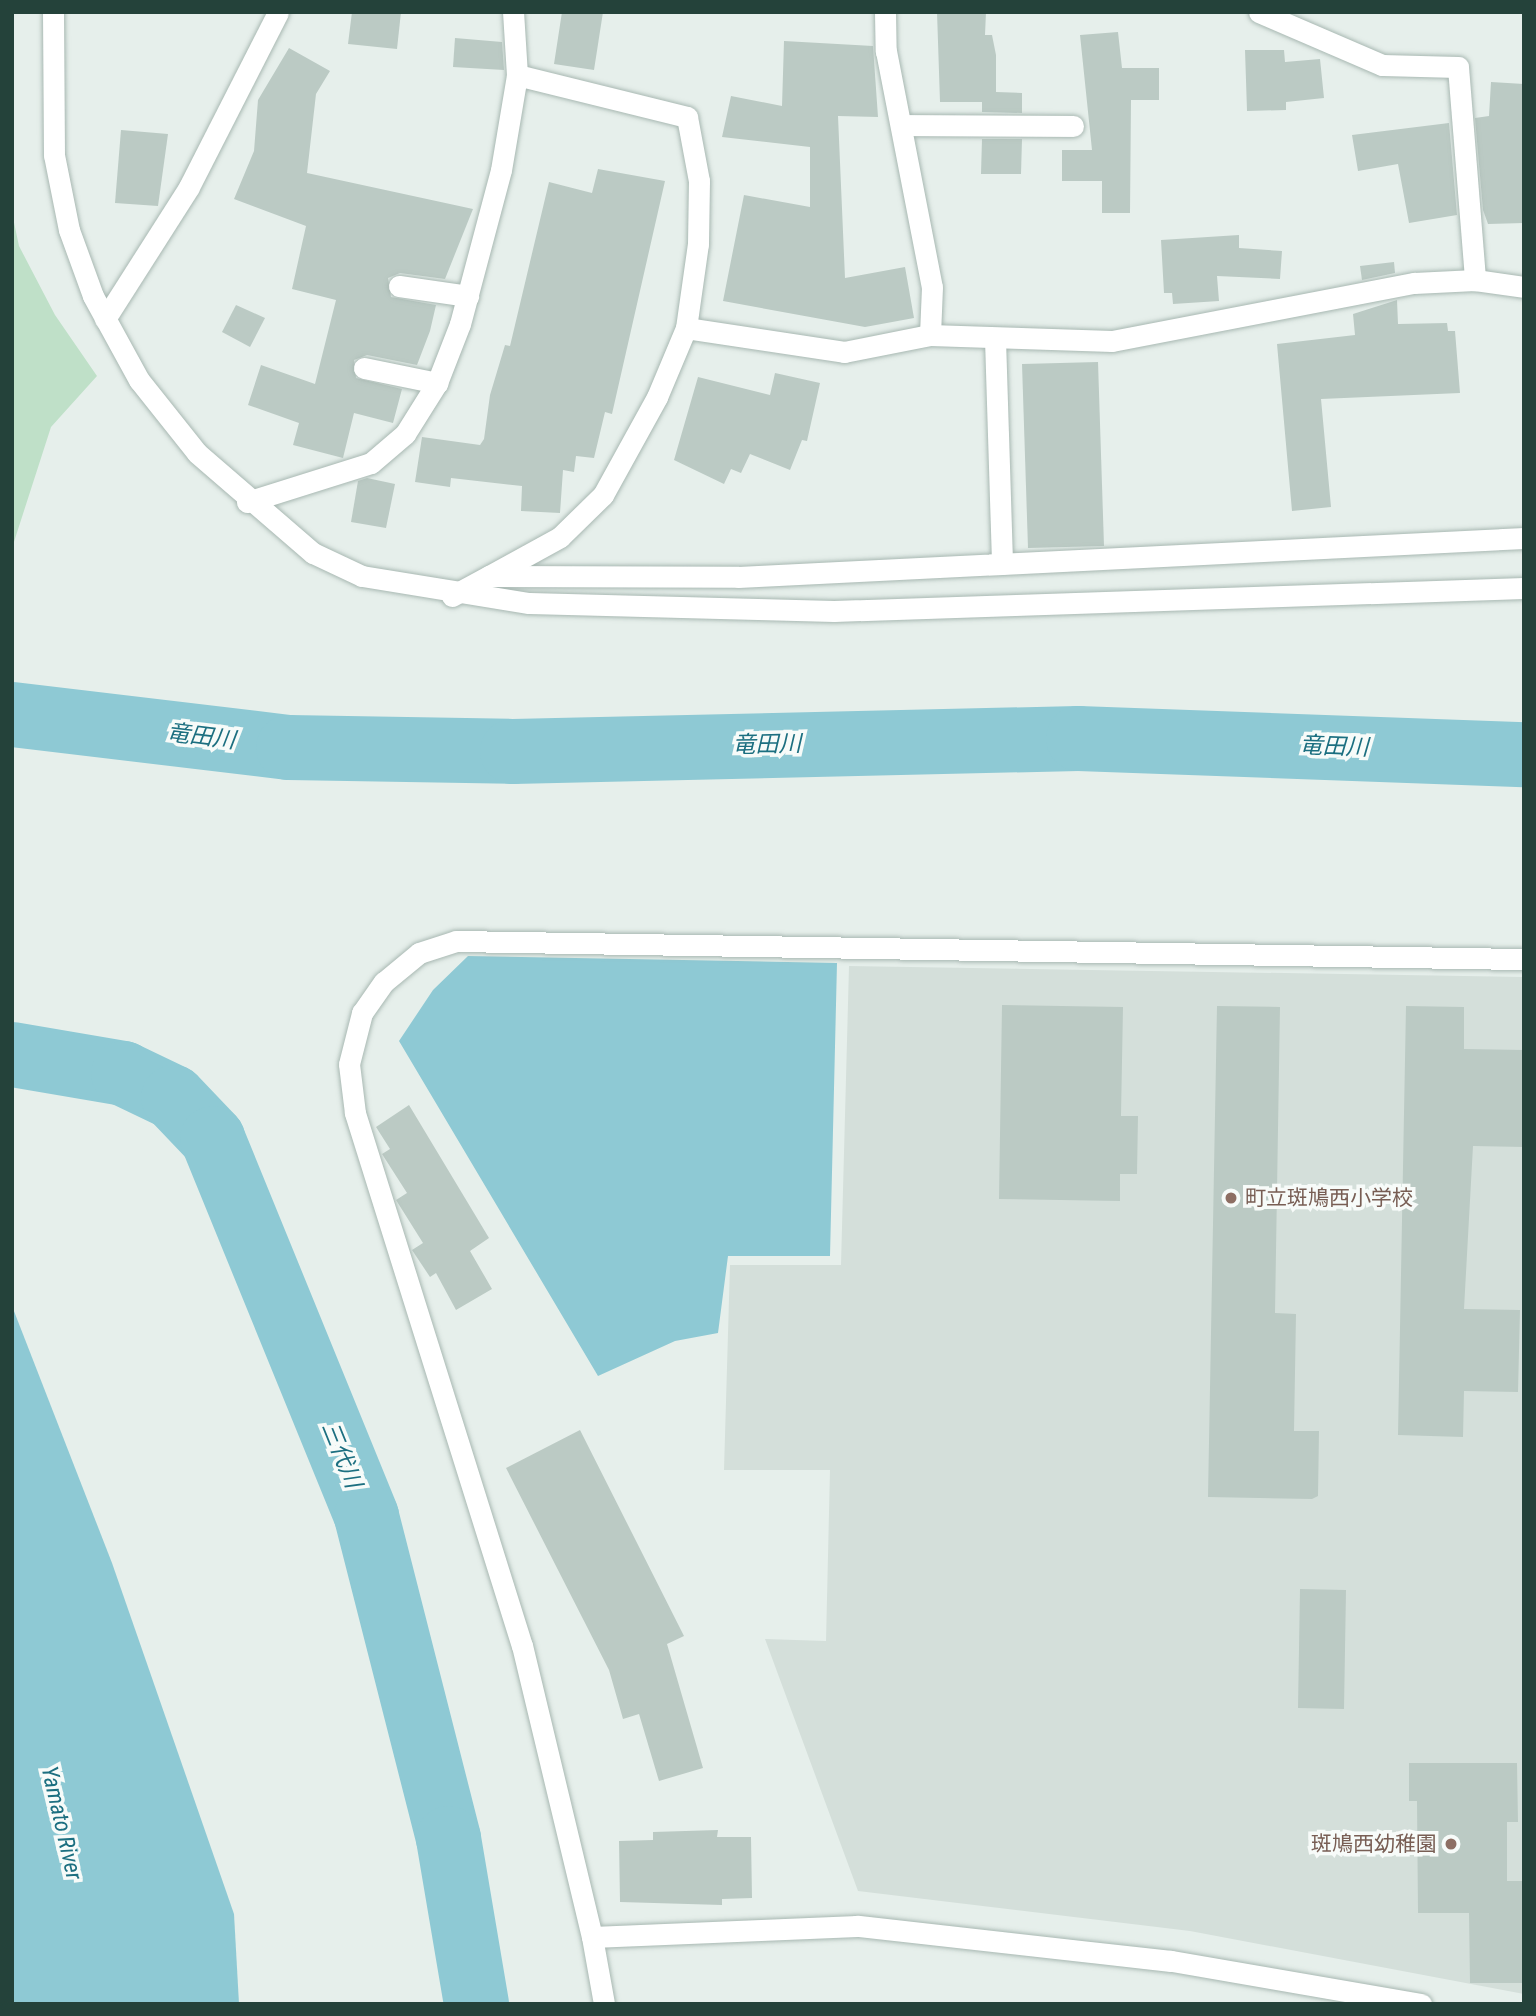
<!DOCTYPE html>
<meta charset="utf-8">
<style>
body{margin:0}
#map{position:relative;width:1536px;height:2016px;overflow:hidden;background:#e6efeb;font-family:"Roboto Condensed","Noto Sans JP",sans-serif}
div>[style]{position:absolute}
.built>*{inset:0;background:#d4dfda}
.green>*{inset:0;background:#bfe0c8}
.water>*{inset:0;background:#8ec9d4}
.river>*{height:65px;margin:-32.5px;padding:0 32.5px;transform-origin:32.5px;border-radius:32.5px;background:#8ec9d4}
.building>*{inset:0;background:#bbcac4}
.roads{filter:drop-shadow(0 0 2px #a8b8b2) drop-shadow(0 0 2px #a8b8b2)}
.street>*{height:21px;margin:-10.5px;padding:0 10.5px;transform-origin:10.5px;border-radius:10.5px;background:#fff}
.secondary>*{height:21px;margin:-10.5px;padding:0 10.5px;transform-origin:10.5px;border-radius:10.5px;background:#fff}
.dots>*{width:19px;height:19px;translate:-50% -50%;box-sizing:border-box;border:4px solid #f7fbf9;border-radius:50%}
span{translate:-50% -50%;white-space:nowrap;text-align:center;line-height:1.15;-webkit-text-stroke:7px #f7fbf9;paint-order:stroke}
.education-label{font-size:21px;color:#785e54}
.left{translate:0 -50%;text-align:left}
.right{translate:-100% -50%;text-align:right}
.water-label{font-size:23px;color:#1c6f80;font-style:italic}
.frame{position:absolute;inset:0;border:14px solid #24423a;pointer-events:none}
</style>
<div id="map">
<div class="built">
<div style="clip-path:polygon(849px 966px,1524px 977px,1524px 1994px,1190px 1931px,858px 1891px,765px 1639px,826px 1641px,830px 1470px,724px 1470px,730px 1265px,841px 1265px)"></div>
</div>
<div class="green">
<div style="clip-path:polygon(12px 213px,19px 246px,55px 315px,97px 376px,51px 427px,12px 548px)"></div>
</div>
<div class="water">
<div style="clip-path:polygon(468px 956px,837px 963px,830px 1256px,728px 1256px,718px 1333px,675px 1341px,598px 1376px,399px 1041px,433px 990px)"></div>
<div style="clip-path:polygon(12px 1306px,112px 1563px,234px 1914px,239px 2004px,12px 2004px)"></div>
</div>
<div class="river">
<div style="left:12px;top:714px;width:278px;rotate:6.8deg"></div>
<div style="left:288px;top:747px;width:224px;rotate:1deg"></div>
<div style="left:512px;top:751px;width:566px;rotate:-1.32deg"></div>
<div style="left:1078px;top:738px;width:446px;rotate:2.1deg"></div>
<div style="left:12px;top:1054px;width:113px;rotate:9.7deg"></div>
<div style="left:123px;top:1073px;width:55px;rotate:25.6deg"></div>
<div style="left:173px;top:1097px;width:57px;rotate:46.4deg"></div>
<div style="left:212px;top:1138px;width:408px;rotate:67.8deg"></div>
<div style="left:366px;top:1516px;width:332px;rotate:75.7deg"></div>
<div style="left:448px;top:1838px;width:168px;rotate:80.4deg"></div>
</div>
<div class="building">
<div style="clip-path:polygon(352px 12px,401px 12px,397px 49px,348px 44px)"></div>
<div style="clip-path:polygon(562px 12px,603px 12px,594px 70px,554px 64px)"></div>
<div style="clip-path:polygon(937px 12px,986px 12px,985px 35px,992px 35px,996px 55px,996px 92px,1022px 93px,1022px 113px,982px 112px,982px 102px,940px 102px)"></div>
<div style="clip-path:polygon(1118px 32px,1122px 68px,1159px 68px,1159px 100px,1131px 100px,1130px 213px,1102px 213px,1102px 181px,1062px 181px,1062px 150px,1092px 150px,1080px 35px)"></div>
<div style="clip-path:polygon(455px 38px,502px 42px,504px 70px,453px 67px)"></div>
<div style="clip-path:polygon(784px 41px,873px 46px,878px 117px,838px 116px,845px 278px,905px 267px,914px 318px,865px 327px,723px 301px,744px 195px,810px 207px,810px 147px,722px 137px,731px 96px,782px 106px)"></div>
<div style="clip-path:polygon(289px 48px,330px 71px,316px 94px,307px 173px,473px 209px,445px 279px,400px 273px,388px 278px,391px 297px,436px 305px,430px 331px,417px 365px,367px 355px,354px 360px,356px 378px,402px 389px,393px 423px,354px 413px,343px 458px,293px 445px,299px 423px,248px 405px,261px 365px,315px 384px,336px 300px,292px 289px,306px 226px,234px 199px,254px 151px,258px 100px)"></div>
<div style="clip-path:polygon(1245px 50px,1284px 50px,1285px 62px,1320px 59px,1324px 98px,1286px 102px,1286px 110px,1247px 111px)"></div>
<div style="clip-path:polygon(1491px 82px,1524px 84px,1524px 223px,1488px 224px,1483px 210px,1475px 118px,1489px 116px)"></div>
<div style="clip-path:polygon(1449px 123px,1457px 215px,1409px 223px,1398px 164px,1358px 171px,1352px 135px)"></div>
<div style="clip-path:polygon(121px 130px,168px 134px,158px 206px,115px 203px)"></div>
<div style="clip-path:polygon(982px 139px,1022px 139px,1021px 174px,981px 174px)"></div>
<div style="clip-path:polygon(598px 169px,665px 181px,612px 414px,605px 412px,594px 458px,576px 456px,574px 472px,563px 470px,560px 513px,521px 511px,522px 486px,451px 478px,450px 487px,415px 482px,422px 437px,480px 445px,484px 439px,490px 395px,505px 345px,510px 346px,549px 182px,592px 193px)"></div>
<div style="clip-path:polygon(1239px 235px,1239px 248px,1282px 251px,1280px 279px,1217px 276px,1219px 301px,1173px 304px,1172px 293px,1164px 293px,1161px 240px)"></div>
<div style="clip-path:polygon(1394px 262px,1395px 273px,1362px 280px,1360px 266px)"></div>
<div style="clip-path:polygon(1397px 300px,1398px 324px,1447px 323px,1448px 331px,1455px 331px,1460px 393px,1321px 399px,1331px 507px,1292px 511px,1277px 344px,1355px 335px,1353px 314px)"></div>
<div style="clip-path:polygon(236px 305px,265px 318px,250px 347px,222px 332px)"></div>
<div style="clip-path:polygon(1098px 362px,1104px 546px,1028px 548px,1022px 364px)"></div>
<div style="clip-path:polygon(775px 373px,820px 383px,807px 441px,802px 440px,790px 470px,750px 454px,741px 473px,731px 469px,724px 484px,674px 460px,698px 377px,770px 395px)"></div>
<div style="clip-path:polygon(367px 478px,395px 484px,386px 528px,351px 522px,358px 481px)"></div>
<div style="clip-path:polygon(1002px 1005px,1123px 1007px,1121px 1116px,1138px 1116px,1137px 1174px,1120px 1174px,1120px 1201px,999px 1199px)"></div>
<div style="clip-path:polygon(1217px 1006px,1280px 1007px,1275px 1313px,1296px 1314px,1294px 1431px,1319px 1431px,1318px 1496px,1312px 1499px,1208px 1497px)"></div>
<div style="clip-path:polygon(1406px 1006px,1464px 1007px,1464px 1049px,1524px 1050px,1524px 1147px,1473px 1146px,1464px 1309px,1520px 1310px,1518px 1392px,1464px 1391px,1463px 1437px,1398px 1435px)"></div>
<div style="clip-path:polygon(409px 1105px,489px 1238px,470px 1251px,492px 1289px,456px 1310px,436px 1273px,430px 1277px,412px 1250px,423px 1243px,396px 1200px,407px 1193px,382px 1154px,390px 1149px,376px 1127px)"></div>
<div style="clip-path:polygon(580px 1430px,684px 1636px,667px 1644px,703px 1768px,659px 1781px,639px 1714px,623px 1719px,609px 1670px,506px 1468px)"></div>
<div style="clip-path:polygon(1300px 1589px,1346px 1590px,1344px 1709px,1298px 1708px)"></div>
<div style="clip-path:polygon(1409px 1763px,1517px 1763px,1518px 1822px,1507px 1822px,1507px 1881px,1524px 1881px,1524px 1983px,1470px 1983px,1469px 1913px,1418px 1913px,1417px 1801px,1409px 1801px)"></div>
<div style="clip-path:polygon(718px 1830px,717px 1837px,751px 1837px,752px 1898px,722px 1899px,722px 1905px,620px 1902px,619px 1841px,653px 1840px,653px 1832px)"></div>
</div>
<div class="roads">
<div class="street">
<div style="left:885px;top:12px;width:39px;rotate:89deg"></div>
<div style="left:886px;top:51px;width:240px;rotate:79deg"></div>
<div style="left:932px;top:287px;width:48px;rotate:92.4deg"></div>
<div style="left:1259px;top:12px;width:134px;rotate:23.3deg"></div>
<div style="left:1382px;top:65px;width:76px;rotate:1.5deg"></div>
<div style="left:1458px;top:67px;width:214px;rotate:85.4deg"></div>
<div style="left:902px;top:125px;width:171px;rotate:0.3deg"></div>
<div style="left:399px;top:286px;width:70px;rotate:8.2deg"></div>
<div style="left:105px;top:319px;width:156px;rotate:-57.5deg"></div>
<div style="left:189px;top:187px;width:196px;rotate:-63deg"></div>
<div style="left:686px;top:328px;width:160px;rotate:8.6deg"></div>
<div style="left:844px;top:352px;width:88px;rotate:-11.2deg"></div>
<div style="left:930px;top:335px;width:182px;rotate:1.9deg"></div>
<div style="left:1112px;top:341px;width:308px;rotate:-10.9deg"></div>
<div style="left:1414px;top:283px;width:61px;rotate:-2.8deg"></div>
<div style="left:1475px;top:280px;width:49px;rotate:8.1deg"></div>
<div style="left:995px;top:339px;width:225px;rotate:88.2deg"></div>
<div style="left:364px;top:368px;width:75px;rotate:11.6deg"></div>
<div style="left:247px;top:502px;width:130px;rotate:-17.5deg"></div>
<div style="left:371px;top:463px;width:45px;rotate:-40.5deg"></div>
<div style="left:405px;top:434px;width:60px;rotate:-57.9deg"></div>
<div style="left:437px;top:383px;width:63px;rotate:-68.7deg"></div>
<div style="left:460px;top:324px;width:159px;rotate:-75.1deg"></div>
<div style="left:501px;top:170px;width:96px;rotate:-80.4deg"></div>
<div style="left:517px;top:75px;width:63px;rotate:-93.6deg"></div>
<div style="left:491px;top:575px;width:79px;rotate:-28.8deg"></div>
<div style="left:560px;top:537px;width:60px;rotate:-44.3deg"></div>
<div style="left:603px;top:495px;width:112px;rotate:-61.1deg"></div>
<div style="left:657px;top:397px;width:75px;rotate:-67.2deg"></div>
<div style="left:686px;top:328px;width:85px;rotate:-81.9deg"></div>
<div style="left:698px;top:244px;width:63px;rotate:-89.1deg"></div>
<div style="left:699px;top:181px;width:65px;rotate:-100.6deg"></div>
<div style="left:687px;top:117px;width:175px;rotate:-166.1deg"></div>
<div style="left:452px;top:596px;width:42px;rotate:-28.4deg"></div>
<div style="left:489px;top:576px;width:249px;rotate:0.2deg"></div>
<div style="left:738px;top:577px;width:787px;rotate:-2.84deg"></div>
<div style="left:1421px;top:2004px;width:254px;rotate:-170.2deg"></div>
<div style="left:1171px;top:1961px;width:316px;rotate:-173.6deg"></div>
<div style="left:857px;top:1926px;width:265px;rotate:177.6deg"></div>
<div style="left:592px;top:1937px;width:299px;rotate:-103.5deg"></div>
<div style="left:522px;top:1646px;width:559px;rotate:-107.4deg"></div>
<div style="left:355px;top:1113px;width:49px;rotate:-97deg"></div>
<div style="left:349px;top:1064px;width:53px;rotate:-75.7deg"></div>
<div style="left:362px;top:1013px;width:38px;rotate:-55deg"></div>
<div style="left:384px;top:982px;width:45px;rotate:-39.6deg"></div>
<div style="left:419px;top:953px;width:39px;rotate:-18deg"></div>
<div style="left:456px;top:941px;width:1068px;rotate:0.97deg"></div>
</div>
<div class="secondary">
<div style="left:53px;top:12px;width:143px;rotate:89.6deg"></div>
<div style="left:54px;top:155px;width:76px;rotate:78.7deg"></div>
<div style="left:69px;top:230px;width:70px;rotate:70deg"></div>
<div style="left:93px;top:296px;width:96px;rotate:61.3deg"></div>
<div style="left:139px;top:380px;width:93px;rotate:51.5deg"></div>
<div style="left:197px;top:453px;width:153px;rotate:40.8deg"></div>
<div style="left:313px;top:553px;width:54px;rotate:25.1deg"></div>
<div style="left:362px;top:576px;width:169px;rotate:9.2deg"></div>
<div style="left:529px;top:603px;width:305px;rotate:1.5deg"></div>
<div style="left:834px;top:611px;width:690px;rotate:-1.91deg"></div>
<div style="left:592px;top:1937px;width:68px;rotate:79.8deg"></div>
</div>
</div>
<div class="dots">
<div style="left:1231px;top:1198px;background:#8d6e63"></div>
<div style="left:1451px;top:1844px;background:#8d6e63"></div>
</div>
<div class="education-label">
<span class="left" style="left:1245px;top:1198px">町立斑鳩西小学校</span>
<span class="right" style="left:1437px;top:1844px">斑鳩西幼稚園</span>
</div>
<div class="water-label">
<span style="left:201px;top:737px;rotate:7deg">竜田川</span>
<span style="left:767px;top:745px;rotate:-1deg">竜田川</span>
<span style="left:1334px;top:747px;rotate:2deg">竜田川</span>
<span style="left:341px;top:1455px;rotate:68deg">三代川</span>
<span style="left:61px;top:1823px;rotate:77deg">Yamato River</span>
</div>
<div class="frame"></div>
</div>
